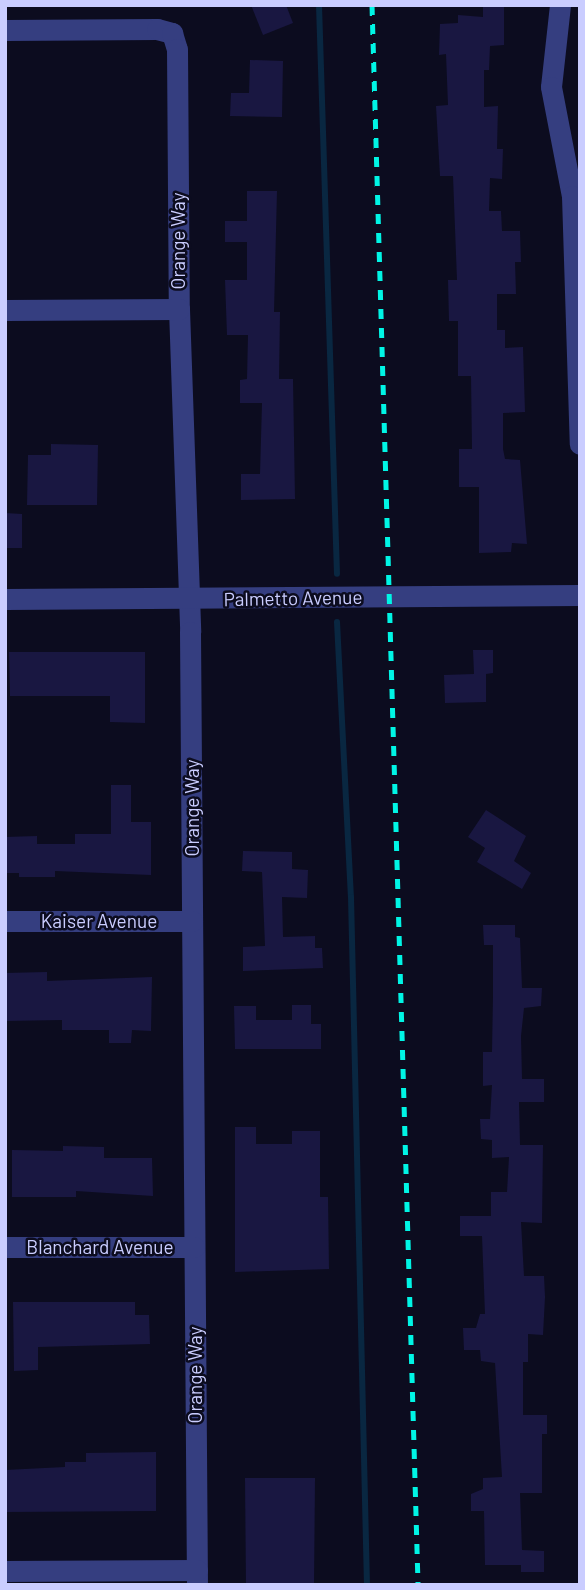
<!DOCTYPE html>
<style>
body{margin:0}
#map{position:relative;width:585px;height:1590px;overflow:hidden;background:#0c0c1f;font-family:Barlow,sans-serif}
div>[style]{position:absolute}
.stream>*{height:6px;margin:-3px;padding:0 3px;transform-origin:3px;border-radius:3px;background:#092741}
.building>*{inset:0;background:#191741}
.minor>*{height:21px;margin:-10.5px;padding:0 10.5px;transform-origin:10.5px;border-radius:10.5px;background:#353e80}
.rail>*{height:5px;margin-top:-2.5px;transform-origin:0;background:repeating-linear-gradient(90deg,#00f5e5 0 10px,transparent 0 19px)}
span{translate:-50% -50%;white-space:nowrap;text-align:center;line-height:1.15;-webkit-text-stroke:5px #0c0c1f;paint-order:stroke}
.street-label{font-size:19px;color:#cacdff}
.frame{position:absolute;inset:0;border:7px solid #cacdff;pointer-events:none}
</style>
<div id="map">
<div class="stream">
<div style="left:319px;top:5px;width:569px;rotate:88.19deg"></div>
<div style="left:337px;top:622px;width:275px;rotate:87.1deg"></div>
<div style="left:351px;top:897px;width:688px;rotate:88.67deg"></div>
</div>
<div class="building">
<div style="clip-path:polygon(251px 5px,286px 5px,293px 23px,263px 35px)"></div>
<div style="clip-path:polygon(483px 5px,504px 5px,504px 45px,490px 46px,489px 70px,484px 70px,484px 107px,498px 106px,497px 149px,503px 149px,502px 179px,490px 178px,489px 211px,501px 211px,502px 231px,520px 231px,521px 262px,515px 262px,516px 294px,497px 294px,497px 330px,505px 330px,505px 348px,523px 347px,525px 412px,503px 413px,503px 449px,505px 459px,520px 460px,527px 544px,512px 543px,511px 552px,479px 553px,479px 487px,459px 487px,459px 449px,472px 449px,471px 376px,458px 376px,458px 321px,449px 321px,448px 280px,457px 280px,453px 176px,440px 176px,436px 106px,448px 105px,446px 54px,439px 55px,440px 24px,458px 23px,458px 15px,483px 17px)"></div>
<div style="clip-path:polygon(250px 60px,283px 61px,282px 117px,230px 116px,231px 93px,249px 93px)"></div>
<div style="clip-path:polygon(247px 191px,277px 191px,274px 312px,280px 312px,279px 379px,293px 379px,295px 499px,241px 500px,241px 474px,260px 474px,262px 403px,240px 403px,240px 380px,247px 379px,248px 335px,227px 335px,225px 280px,247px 280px,247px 242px,225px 242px,225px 221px,247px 221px)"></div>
<div style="clip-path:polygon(51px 444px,98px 445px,97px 505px,27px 505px,28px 455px,51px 455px)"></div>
<div style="clip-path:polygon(5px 513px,22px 514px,22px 548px,5px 548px)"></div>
<div style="clip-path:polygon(473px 650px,493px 650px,493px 673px,486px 674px,486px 702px,445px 703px,444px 675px,474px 674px)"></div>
<div style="clip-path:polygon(9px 652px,145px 652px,145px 723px,110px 722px,110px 696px,10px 696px)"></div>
<div style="clip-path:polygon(111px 785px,131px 785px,131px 822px,151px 822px,151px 875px,55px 871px,55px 877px,19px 877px,19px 873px,5px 873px,5px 837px,37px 836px,37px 844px,75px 844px,75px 834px,111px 834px)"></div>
<div style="clip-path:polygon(486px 810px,526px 836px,514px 861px,531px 873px,522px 889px,477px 862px,485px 848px,468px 837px)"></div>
<div style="clip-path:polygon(243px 851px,292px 852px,292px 869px,308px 870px,307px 898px,282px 897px,283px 937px,315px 936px,315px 948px,322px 948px,323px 968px,243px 971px,243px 947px,265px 946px,262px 872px,242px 871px)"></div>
<div style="clip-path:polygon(483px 925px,515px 925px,515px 937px,520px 938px,522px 988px,542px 988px,541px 1006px,524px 1008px,521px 1036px,522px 1079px,544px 1079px,544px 1102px,519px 1102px,520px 1145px,543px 1145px,542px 1223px,521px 1222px,524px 1276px,544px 1276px,545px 1297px,543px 1335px,528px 1334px,528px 1362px,523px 1362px,523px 1415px,547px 1415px,547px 1434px,542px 1434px,542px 1493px,520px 1493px,522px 1550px,544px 1551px,544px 1572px,521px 1572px,521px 1565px,485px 1565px,484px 1511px,471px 1511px,471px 1494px,483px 1489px,483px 1478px,502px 1477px,495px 1363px,481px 1361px,480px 1350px,464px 1350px,463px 1328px,476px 1328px,480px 1314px,485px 1314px,482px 1236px,460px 1236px,460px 1216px,491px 1216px,491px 1192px,507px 1192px,509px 1157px,492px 1158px,492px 1140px,481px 1139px,480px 1119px,490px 1119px,492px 1085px,483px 1086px,483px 1052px,492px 1052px,493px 995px,493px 945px,484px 945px)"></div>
<div style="clip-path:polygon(47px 972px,47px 981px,152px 977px,151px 1031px,132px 1030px,131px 1043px,109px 1043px,109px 1030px,62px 1030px,62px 1020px,5px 1021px,5px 973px)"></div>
<div style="clip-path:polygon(292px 1005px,311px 1005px,311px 1024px,321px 1024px,321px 1049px,235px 1049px,234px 1006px,256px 1006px,256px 1020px,292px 1020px)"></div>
<div style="clip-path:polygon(235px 1127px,256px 1127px,256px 1144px,292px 1144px,292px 1131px,320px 1131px,320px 1197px,328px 1197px,329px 1269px,235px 1272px)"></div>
<div style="clip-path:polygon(63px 1146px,104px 1147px,104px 1158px,152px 1158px,153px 1196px,76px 1191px,76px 1197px,12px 1197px,12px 1150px,63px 1151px)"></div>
<div style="clip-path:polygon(13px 1302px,135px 1302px,135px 1315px,149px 1315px,150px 1344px,38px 1347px,38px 1370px,14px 1371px)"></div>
<div style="clip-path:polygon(156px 1452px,156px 1511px,5px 1512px,5px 1470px,65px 1467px,65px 1462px,86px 1462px,86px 1453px)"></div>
<div style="clip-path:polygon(245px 1478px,315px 1478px,314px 1585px,246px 1585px)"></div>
</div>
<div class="minor">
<div style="left:560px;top:5px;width:82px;rotate:96.3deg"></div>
<div style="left:551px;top:87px;width:111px;rotate:79.1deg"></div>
<div style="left:572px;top:196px;width:248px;rotate:88.2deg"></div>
<div style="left:5px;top:30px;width:152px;rotate:-0.4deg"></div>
<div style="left:157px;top:29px;width:16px;rotate:15deg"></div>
<div style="left:172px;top:33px;width:17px;rotate:73deg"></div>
<div style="left:177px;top:49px;width:260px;rotate:89.6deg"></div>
<div style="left:179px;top:309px;width:323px;rotate:88deg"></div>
<div style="left:190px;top:632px;width:953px;rotate:89.58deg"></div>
<div style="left:5px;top:310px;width:174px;rotate:-0.3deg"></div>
<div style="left:5px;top:599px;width:575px;rotate:-0.4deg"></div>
<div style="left:5px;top:921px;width:187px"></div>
<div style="left:5px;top:1247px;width:189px"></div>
<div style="left:5px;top:1571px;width:192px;rotate:-0.3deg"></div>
</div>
<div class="rail">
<div style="left:372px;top:5px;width:1581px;rotate:88.33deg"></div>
</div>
<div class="street-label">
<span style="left:178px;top:241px;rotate:-90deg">Orange Way</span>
<span style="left:293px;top:598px;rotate:-1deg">Palmetto Avenue</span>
<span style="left:192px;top:808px;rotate:-90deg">Orange Way</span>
<span style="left:99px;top:921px">Kaiser Avenue</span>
<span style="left:100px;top:1247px">Blanchard Avenue</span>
<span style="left:195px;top:1375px;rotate:-90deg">Orange Way</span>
</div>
<div class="frame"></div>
</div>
